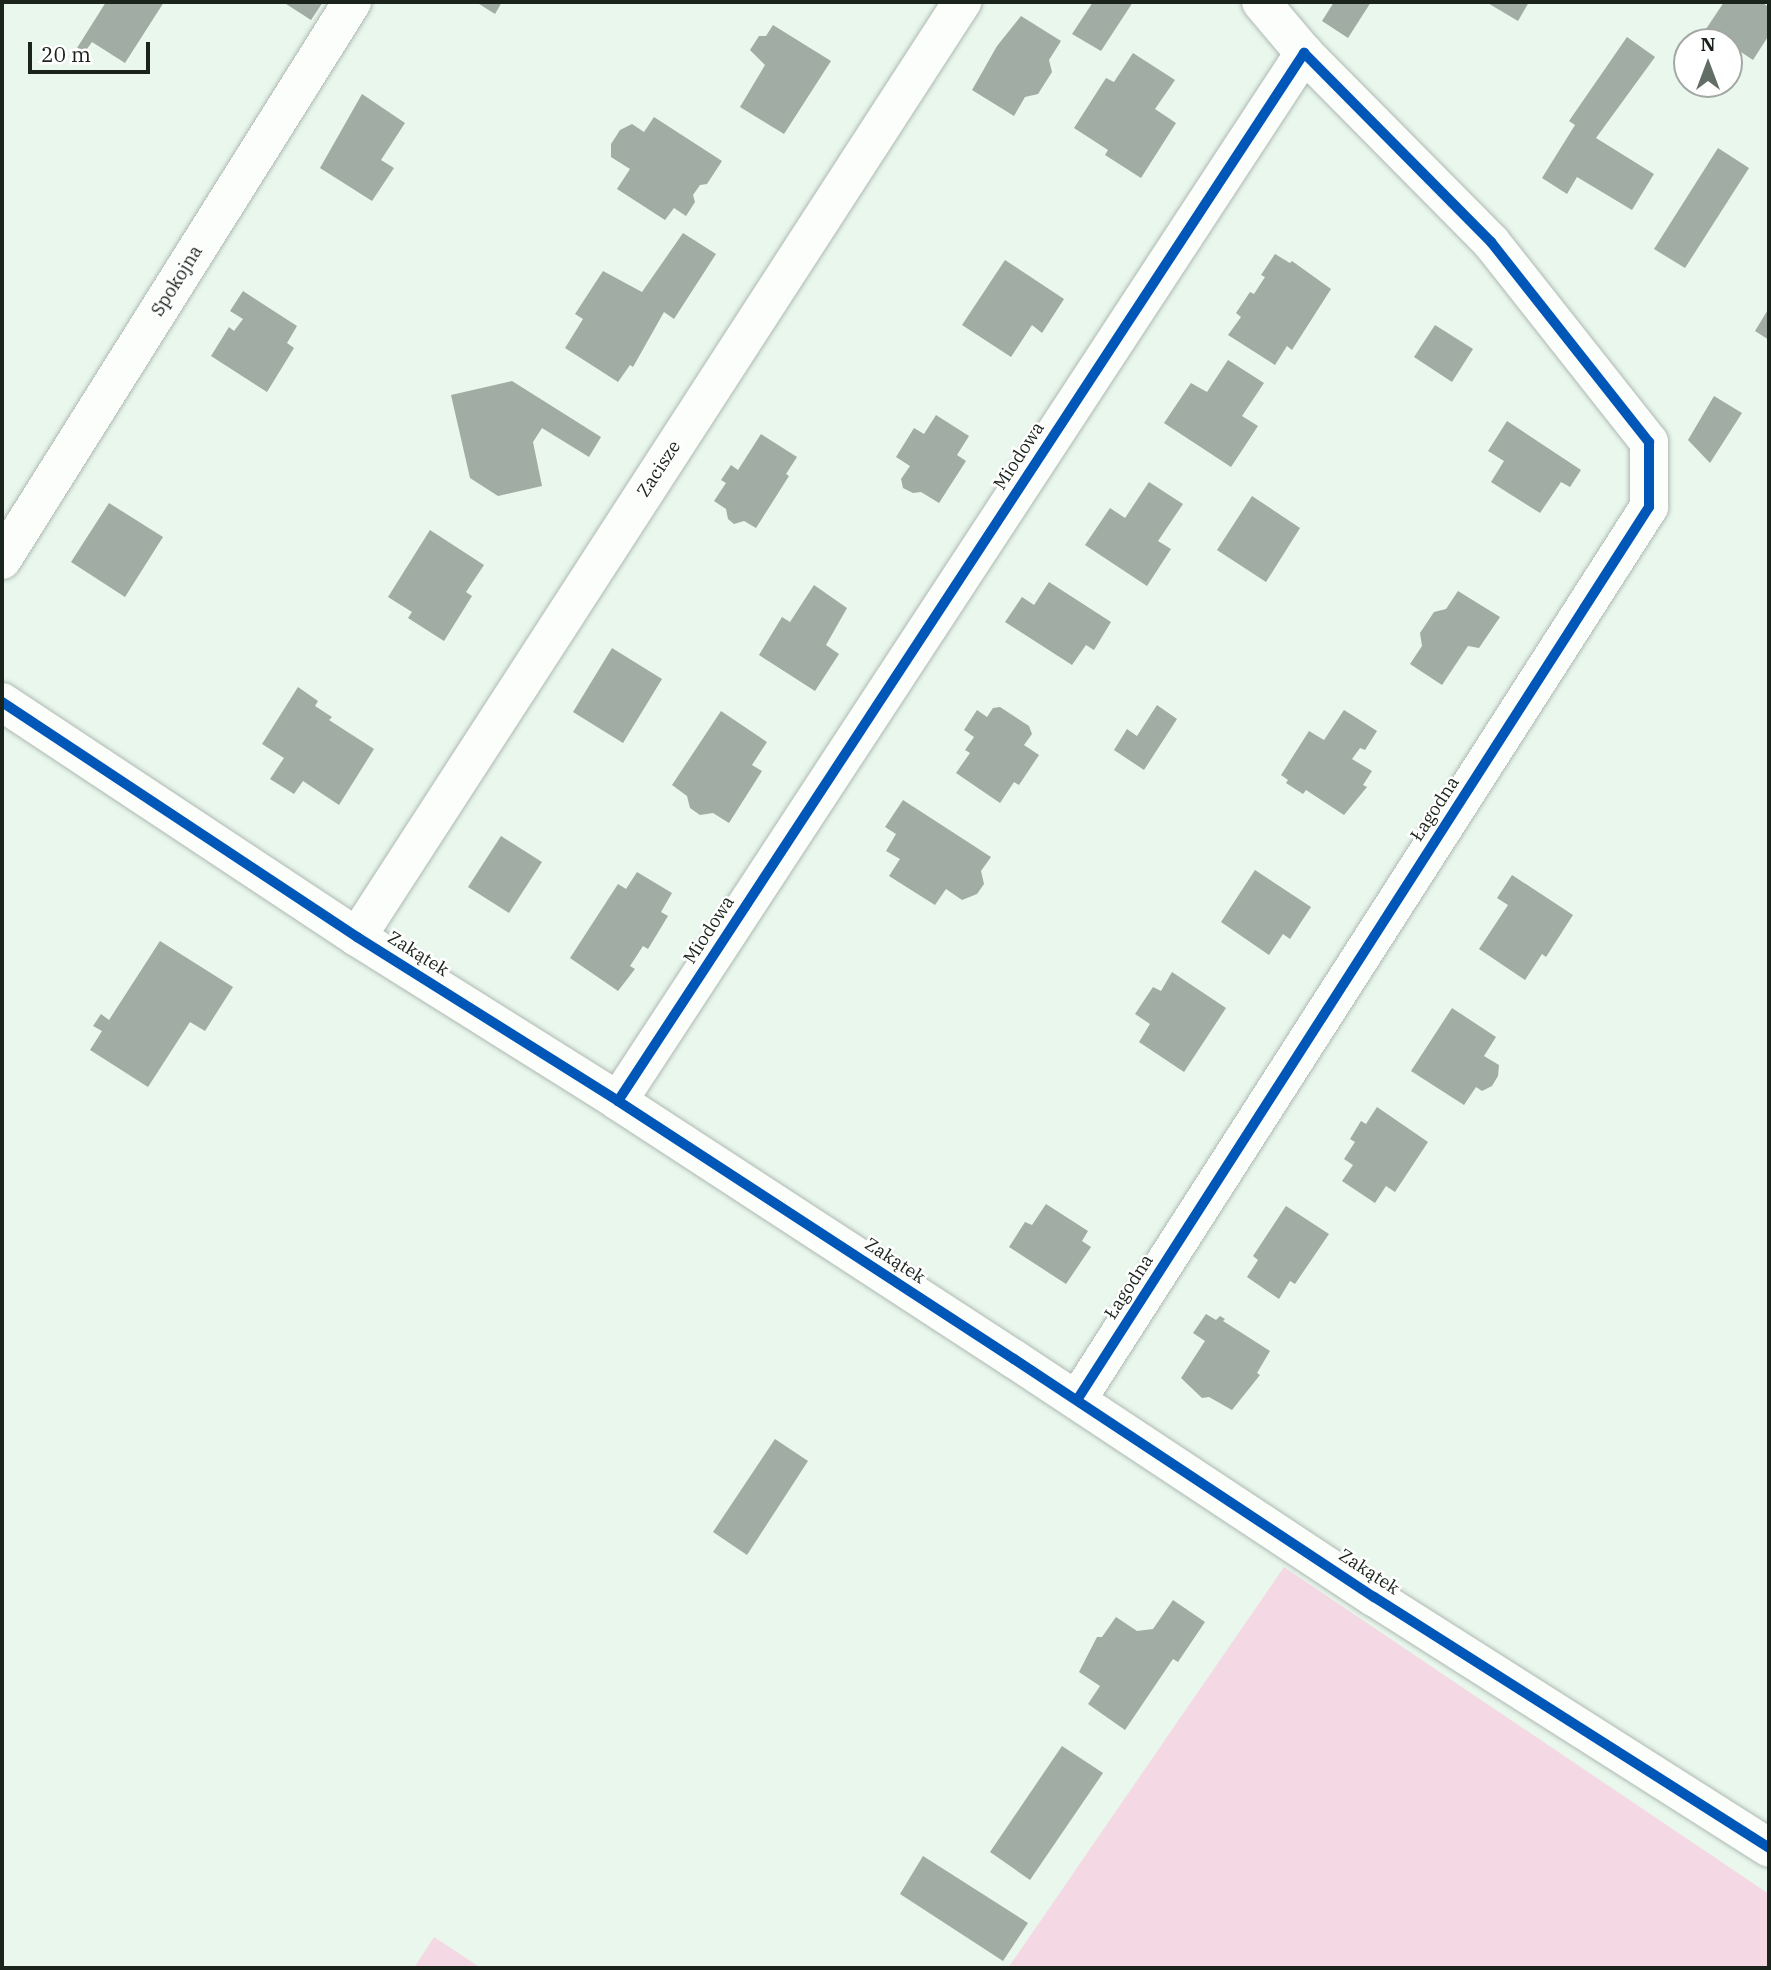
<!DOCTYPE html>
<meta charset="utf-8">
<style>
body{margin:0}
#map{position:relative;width:1771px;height:1970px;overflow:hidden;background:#e9f7ed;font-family:"IBM Plex Serif",serif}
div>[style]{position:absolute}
.green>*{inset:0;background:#f4d9e4}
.building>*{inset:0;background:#a1aca4}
.roads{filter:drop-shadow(0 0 2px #aeb9b2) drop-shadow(0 0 2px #aeb9b2)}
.street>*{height:38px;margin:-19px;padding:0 19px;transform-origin:19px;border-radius:19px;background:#fcfefc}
.cycleway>*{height:10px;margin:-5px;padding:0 5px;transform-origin:5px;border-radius:5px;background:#0057b8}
span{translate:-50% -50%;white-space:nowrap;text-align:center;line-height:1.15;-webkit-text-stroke:5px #fff;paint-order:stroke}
.street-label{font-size:18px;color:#1a231c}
.frame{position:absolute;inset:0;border:4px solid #1a231c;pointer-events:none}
.north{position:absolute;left:1673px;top:28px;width:70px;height:70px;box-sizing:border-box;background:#fff;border:2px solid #a3a7a4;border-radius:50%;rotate:0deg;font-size:19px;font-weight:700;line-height:28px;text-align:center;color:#1a231c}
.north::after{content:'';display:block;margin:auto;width:24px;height:32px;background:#626d65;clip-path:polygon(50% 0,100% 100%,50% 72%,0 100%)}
.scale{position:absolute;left:28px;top:42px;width:122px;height:32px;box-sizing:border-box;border:4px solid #1a231c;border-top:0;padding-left:9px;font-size:21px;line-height:24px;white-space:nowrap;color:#1a231c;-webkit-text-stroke:5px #fff;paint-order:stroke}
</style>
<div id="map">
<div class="green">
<div style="clip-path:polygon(1284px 1567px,1769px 1894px,1769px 1968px,1008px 1968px)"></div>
<div style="clip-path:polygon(434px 1937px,481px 1968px,414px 1968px)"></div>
</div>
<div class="building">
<div style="clip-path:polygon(106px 2px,164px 2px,125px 63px,92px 42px,84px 53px,77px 48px)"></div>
<div style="clip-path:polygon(283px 2px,323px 2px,311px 20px)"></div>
<div style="clip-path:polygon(476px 2px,502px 2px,495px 14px)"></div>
<div style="clip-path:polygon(1093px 2px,1133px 2px,1101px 51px,1072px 34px)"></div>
<div style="clip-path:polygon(1334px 2px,1371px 2px,1348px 38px,1322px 21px)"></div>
<div style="clip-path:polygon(1486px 2px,1529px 2px,1518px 21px)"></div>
<div style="clip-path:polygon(1724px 2px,1761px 2px,1769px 7px,1769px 35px,1753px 60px,1732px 46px,1729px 51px,1729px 42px,1715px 42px,1718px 37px,1706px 29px)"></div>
<div style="clip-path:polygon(1021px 16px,1061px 41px,1049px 60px,1052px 72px,1038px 94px,1025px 97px,1014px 116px,972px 90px,997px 46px)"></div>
<div style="clip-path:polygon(773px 25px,831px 61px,784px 134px,740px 107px,765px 65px,750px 50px,759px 36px,766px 36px)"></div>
<div style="clip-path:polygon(1627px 37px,1655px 57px,1596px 138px,1654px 174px,1632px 210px,1577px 177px,1567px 194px,1542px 178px,1575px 125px,1569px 121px)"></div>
<div style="clip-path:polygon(1133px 53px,1175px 80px,1155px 109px,1176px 123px,1141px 178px,1105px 155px,1108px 150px,1074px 128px,1106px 78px,1114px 82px)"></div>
<div style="clip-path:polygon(362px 94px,405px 123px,381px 160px,394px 168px,372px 201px,320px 168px)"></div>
<div style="clip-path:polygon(654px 117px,722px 161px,707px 184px,700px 185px,693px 195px,695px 202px,686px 216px,674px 208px,665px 220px,617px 189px,630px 169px,611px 157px,611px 144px,620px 130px,632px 124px,644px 132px)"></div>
<div style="clip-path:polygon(1718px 148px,1749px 168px,1685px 268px,1654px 249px)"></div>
<div style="clip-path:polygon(683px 233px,716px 254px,674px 319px,664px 312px,633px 367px,630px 365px,618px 382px,565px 348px,583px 319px,575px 314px,603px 271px,642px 292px)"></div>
<div style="clip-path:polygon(1275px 254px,1290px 263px,1292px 261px,1331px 289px,1292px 350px,1287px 346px,1275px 365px,1228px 335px,1241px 317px,1236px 313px,1250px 292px,1254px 294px,1265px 277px,1261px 275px)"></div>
<div style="clip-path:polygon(1005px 260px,1064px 299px,1042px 333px,1032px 325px,1011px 357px,962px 325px)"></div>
<div style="clip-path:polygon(243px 291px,297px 326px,287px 343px,294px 348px,267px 392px,211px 356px,229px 327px,234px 331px,243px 319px,230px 311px)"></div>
<div style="clip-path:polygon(1769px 308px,1769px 340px,1755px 331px)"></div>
<div style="clip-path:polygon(1435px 325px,1473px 349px,1452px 382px,1414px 357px)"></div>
<div style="clip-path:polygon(1228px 360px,1264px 383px,1242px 416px,1258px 426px,1231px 467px,1164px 423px,1191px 383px,1207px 392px)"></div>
<div style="clip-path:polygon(512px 381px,601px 437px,589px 457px,542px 428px,533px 442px,542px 486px,498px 496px,470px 478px,451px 395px)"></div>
<div style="clip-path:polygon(1714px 396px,1742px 413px,1710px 463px,1688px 440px)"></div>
<div style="clip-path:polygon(936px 415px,969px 436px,957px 455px,966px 461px,939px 503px,921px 492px,913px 493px,903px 488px,901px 479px,910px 466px,896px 457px,914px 428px,924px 434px)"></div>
<div style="clip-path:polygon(1507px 421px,1581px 470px,1570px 487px,1561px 482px,1540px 513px,1491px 482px,1504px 461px,1488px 451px)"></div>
<div style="clip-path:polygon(761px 434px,797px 457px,786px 474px,789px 476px,756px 528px,744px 521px,734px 524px,728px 519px,726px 509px,714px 501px,726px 483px,721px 480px,731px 465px,738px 470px)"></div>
<div style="clip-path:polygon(1149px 482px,1183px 504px,1158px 541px,1171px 549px,1147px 586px,1085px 545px,1110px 508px,1125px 518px)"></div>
<div style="clip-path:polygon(1252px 496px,1300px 528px,1266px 582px,1217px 550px)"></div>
<div style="clip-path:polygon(109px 503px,163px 537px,125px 597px,71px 562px)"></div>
<div style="clip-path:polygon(430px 530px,484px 565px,466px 592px,472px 596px,444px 641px,408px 618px,412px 612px,388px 597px)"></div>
<div style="clip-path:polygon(1049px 582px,1111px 622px,1094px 650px,1086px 645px,1072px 665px,1005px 622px,1022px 597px,1034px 605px)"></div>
<div style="clip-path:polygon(814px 585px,847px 608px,826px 645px,839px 654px,815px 691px,759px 655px,782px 617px,790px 622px)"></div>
<div style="clip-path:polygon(1458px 591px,1500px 617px,1479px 648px,1468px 646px,1442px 685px,1410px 664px,1422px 646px,1420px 633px,1434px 612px,1446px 609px)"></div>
<div style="clip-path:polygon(612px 648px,662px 679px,623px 743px,573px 712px)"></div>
<div style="clip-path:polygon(298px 687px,318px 701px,315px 706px,332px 717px,329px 720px,374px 749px,339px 805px,303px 781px,294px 794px,270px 779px,284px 758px,262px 744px)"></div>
<div style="clip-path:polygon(1157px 705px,1177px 719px,1144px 770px,1114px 750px,1127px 729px,1137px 736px)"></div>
<div style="clip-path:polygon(1000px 707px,1029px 726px,1032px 734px,1024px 745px,1039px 755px,1019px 785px,1014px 782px,1000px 803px,956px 773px,970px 753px,965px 750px,974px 737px,964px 730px,977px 710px,987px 717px,993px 708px)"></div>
<div style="clip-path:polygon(1344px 710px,1377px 731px,1365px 750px,1360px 748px,1352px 759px,1372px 771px,1363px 785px,1367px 787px,1344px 815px,1306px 790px,1303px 794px,1286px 783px,1288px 780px,1281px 775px,1309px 731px,1324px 740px)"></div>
<div style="clip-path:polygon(721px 711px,767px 742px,752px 765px,762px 771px,729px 823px,713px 813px,700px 815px,690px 808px,687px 796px,672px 785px)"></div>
<div style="clip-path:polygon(903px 800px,991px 857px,981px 871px,984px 884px,977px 894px,962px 900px,946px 889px,935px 905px,889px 876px,900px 859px,886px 851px,896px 834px,885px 827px)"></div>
<div style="clip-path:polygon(501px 836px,542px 862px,509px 913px,468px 887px)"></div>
<div style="clip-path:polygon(1255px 870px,1311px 907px,1290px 939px,1283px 934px,1269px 955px,1221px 922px)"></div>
<div style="clip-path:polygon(637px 872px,672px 893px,661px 912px,668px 916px,648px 949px,643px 946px,630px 966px,635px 969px,618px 991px,570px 958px,618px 884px,626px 889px)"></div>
<div style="clip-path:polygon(1512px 875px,1573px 915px,1546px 957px,1542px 954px,1525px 980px,1479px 949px,1508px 905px,1497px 898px)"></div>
<div style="clip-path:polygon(160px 941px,233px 987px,205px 1031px,190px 1022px,148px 1087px,90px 1050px,102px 1031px,93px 1026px,101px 1014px,109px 1020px)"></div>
<div style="clip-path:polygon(1172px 972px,1226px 1008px,1184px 1072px,1139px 1042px,1150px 1024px,1135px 1014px,1153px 987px,1161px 991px)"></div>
<div style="clip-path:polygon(1452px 1008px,1496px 1037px,1484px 1056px,1499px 1065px,1498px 1076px,1492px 1086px,1482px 1091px,1476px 1087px,1464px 1105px,1411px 1071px)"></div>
<div style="clip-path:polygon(1377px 1107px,1428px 1142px,1395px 1192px,1386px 1186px,1375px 1203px,1342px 1181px,1353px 1165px,1344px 1159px,1355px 1142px,1350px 1139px,1361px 1121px,1366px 1124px)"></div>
<div style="clip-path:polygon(1046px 1204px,1088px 1231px,1082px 1241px,1091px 1247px,1066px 1284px,1009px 1247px,1025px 1222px,1032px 1225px)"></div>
<div style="clip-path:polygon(1286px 1206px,1329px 1234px,1295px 1284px,1290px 1281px,1279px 1299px,1247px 1277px,1258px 1260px,1253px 1256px)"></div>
<div style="clip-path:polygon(1206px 1314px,1216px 1320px,1220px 1316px,1225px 1319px,1223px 1321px,1270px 1351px,1257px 1373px,1260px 1375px,1232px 1410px,1209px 1397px,1202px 1398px,1181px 1378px,1205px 1341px,1193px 1333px)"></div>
<div style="clip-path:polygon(775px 1439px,808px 1461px,747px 1555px,713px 1532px)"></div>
<div style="clip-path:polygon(1173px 1600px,1205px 1622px,1178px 1662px,1173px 1659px,1125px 1730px,1088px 1704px,1100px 1686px,1079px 1672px,1097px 1637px,1102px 1637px,1116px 1617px,1137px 1631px,1153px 1629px)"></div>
<div style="clip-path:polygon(1062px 1746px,1103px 1773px,1030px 1880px,990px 1852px)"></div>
<div style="clip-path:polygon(923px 1856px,1028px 1923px,1003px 1961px,900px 1894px)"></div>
</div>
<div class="roads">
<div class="street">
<div style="left:1261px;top:2px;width:67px;rotate:49.9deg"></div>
<div style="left:2px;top:560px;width:659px;rotate:-57.9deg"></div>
<div style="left:2px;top:702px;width:426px;rotate:33.5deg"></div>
<div style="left:357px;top:937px;width:308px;rotate:32.1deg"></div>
<div style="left:618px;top:1101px;width:473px;rotate:33.1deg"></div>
<div style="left:1014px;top:1359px;width:432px;rotate:33.5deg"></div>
<div style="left:1374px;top:1597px;width:468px;rotate:32.4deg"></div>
<div style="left:357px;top:937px;width:1114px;rotate:-57.09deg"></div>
<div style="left:618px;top:1101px;width:1253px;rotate:-56.79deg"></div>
<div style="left:1304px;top:53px;width:266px;rotate:45.3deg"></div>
<div style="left:1491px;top:242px;width:255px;rotate:51.7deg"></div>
<div style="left:1649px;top:442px;width:65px;rotate:90deg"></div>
<div style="left:1649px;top:507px;width:1060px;rotate:122.64deg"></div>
</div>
</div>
<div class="cycleway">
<div style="left:2px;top:702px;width:426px;rotate:33.5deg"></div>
<div style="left:357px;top:937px;width:308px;rotate:32.1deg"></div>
<div style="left:618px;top:1101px;width:473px;rotate:33.1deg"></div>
<div style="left:1014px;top:1359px;width:432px;rotate:33.5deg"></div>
<div style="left:1374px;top:1597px;width:468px;rotate:32.4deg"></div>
<div style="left:618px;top:1101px;width:1253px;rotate:-56.79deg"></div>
<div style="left:1304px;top:53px;width:266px;rotate:45.3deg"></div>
<div style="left:1491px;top:242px;width:255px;rotate:51.7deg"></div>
<div style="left:1649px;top:442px;width:65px;rotate:90deg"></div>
<div style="left:1649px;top:507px;width:1060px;rotate:122.64deg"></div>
</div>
<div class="street-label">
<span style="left:177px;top:281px;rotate:-58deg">Spokojna</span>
<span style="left:1019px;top:456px;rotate:-57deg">Miodowa</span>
<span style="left:659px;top:469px;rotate:-57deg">Zacisze</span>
<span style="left:1435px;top:809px;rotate:-57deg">Łagodna</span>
<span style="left:709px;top:930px;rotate:-57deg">Miodowa</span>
<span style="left:418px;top:954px;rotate:32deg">Zakątek</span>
<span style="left:895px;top:1261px;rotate:33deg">Zakątek</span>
<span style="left:1129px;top:1287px;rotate:-57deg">Łagodna</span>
<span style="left:1369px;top:1572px;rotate:33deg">Zakątek</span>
</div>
<div class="frame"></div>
<div class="north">N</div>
<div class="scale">20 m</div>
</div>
